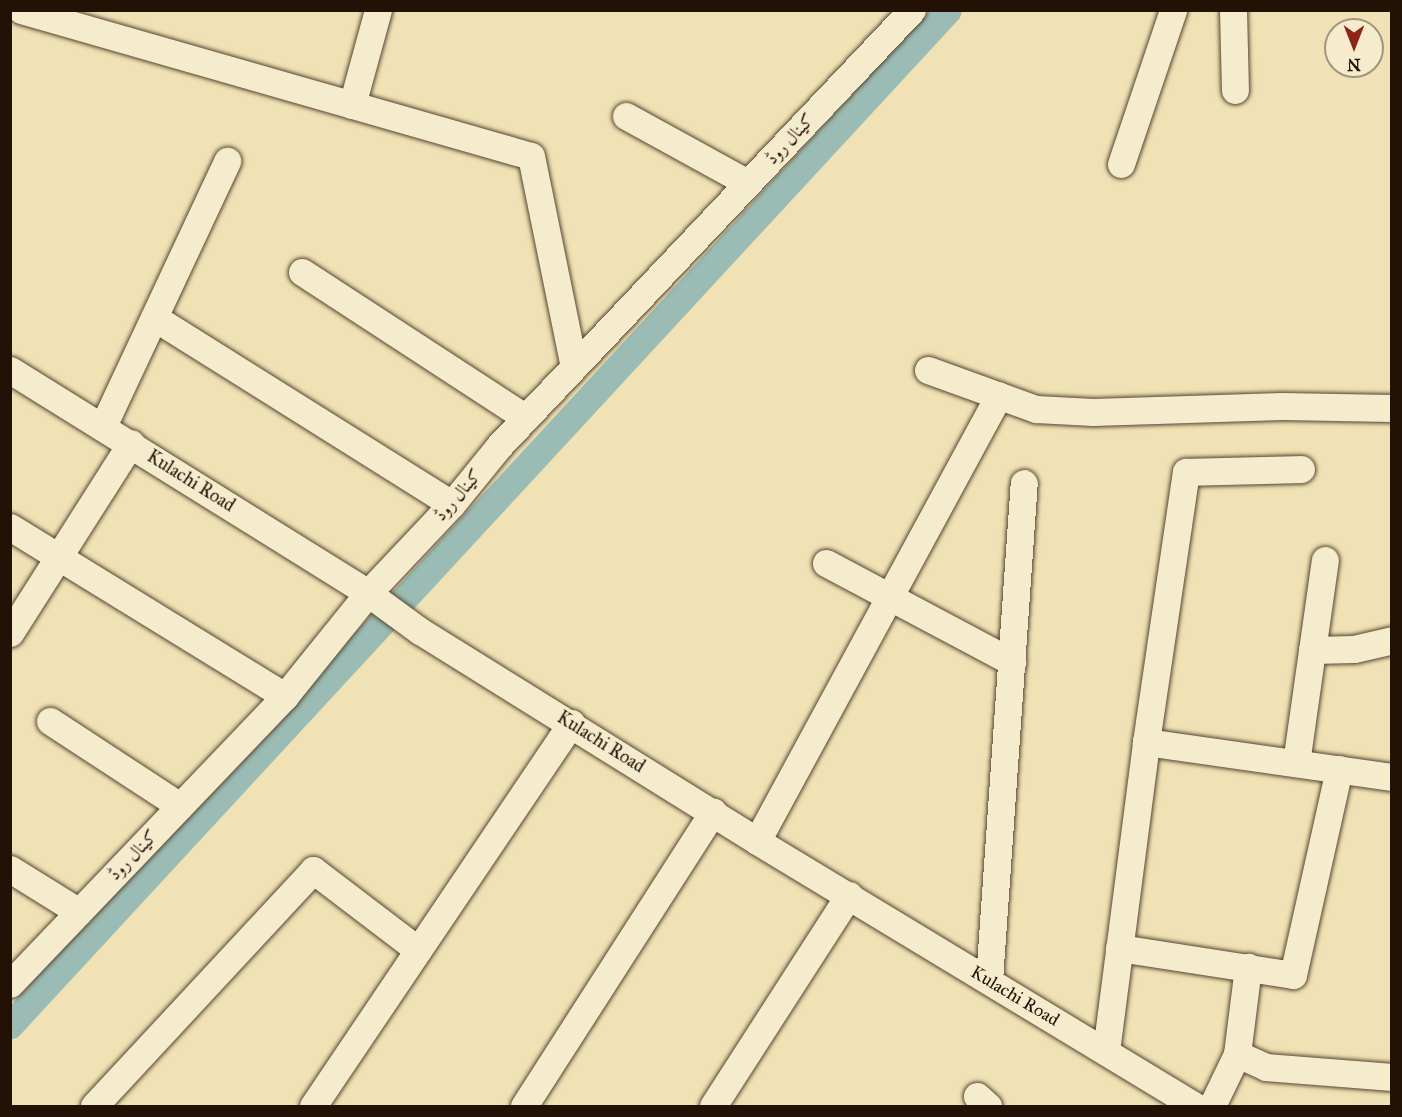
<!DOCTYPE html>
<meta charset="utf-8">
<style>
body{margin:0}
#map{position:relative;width:1402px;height:1117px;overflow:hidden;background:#f0e2b4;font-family:"IM FELL Great Primer",Amiri,serif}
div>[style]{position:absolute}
.canal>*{height:27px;margin:-13.5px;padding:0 13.5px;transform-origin:13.5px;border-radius:13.5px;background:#9bbcb4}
.roads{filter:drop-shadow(0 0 2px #564532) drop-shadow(0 0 2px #564532)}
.minor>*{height:27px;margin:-13.5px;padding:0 13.5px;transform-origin:13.5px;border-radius:13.5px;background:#f5ecce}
span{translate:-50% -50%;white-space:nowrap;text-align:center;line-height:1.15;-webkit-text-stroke:4.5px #f5ecce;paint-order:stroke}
.street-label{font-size:18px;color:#231106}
.frame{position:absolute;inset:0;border:12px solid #231106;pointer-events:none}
.north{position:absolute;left:1324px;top:18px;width:60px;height:60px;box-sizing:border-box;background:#f5ecce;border:2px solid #a1947e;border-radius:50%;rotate:180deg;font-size:16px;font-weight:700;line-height:24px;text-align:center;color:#231106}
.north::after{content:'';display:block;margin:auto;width:21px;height:27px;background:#8f2418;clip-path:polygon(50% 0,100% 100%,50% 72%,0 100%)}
</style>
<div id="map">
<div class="canal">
<div style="left:10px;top:1025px;width:1382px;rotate:-47.26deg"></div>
</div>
<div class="roads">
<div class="minor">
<div style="left:21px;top:10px;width:530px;rotate:15.98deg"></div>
<div style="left:531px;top:156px;width:215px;rotate:78.5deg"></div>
<div style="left:1233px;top:10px;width:80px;rotate:88.6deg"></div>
<div style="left:352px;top:105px;width:98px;rotate:-74.7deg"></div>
<div style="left:626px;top:116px;width:139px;rotate:28.8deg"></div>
<div style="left:1121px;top:164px;width:163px;rotate:-71.3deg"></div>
<div style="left:302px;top:272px;width:267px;rotate:33.1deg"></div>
<div style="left:155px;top:318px;width:350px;rotate:32.1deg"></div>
<div style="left:10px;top:370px;width:422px;rotate:31.9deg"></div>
<div style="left:368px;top:593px;width:64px;rotate:36.2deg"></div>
<div style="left:420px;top:631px;width:397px;rotate:31.9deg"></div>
<div style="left:757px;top:841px;width:512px;rotate:31.17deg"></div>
<div style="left:928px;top:370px;width:115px;rotate:19.9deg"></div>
<div style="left:1036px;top:409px;width:57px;rotate:3deg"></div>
<div style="left:1093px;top:412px;width:189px;rotate:-1.8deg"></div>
<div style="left:1282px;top:406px;width:110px;rotate:1deg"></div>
<div style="left:103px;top:426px;width:293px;rotate:-64.9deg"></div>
<div style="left:10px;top:527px;width:323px;rotate:31.6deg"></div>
<div style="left:826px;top:563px;width:211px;rotate:28deg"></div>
<div style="left:10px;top:633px;width:225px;rotate:-57.5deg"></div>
<div style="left:1312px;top:650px;width:42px;rotate:-1.4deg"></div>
<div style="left:1354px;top:649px;width:39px;rotate:-13deg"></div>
<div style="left:50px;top:721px;width:155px;rotate:33.2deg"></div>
<div style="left:1146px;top:742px;width:248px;rotate:8.1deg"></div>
<div style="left:1296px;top:763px;width:205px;rotate:-81.9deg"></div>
<div style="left:757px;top:841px;width:507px;rotate:-61.52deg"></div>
<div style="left:10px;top:869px;width:81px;rotate:31.9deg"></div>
<div style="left:1119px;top:948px;width:176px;rotate:8.8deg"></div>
<div style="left:1293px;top:975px;width:211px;rotate:-77.4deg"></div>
<div style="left:989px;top:980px;width:498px;rotate:-86deg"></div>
<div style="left:10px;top:984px;width:398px;rotate:-46.3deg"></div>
<div style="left:285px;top:696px;width:132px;rotate:-51.1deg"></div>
<div style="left:368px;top:593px;width:122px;rotate:-46.7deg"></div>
<div style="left:452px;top:504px;width:76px;rotate:-50.9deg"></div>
<div style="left:500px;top:445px;width:599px;rotate:-46.56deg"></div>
<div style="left:1106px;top:1051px;width:312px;rotate:-82.6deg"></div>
<div style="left:1146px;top:742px;width:273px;rotate:-81.6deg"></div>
<div style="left:1186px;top:472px;width:115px;rotate:-1.5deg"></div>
<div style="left:1237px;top:1054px;width:88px;rotate:-82.8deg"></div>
<div style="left:977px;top:1096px;width:15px;rotate:42deg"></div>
<div style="left:94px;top:1106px;width:322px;rotate:-47.1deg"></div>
<div style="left:313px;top:870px;width:132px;rotate:37.3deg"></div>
<div style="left:313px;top:1106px;width:462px;rotate:-56deg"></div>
<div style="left:524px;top:1106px;width:350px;rotate:-57.3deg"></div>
<div style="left:713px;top:1106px;width:251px;rotate:-57.2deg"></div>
<div style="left:1212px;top:1106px;width:58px;rotate:-64.3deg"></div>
<div style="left:1237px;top:1054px;width:32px;rotate:24deg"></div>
<div style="left:1266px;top:1067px;width:126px;rotate:4.5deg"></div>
</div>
</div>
<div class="street-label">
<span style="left:790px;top:139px;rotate:-47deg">کینال روڈ</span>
<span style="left:191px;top:481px;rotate:32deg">Kulachi Road</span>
<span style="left:458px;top:495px;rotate:-49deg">کینال روڈ</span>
<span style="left:601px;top:742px;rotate:32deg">Kulachi Road</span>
<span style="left:133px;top:855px;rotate:-46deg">کینال روڈ</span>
<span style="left:1015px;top:996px;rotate:31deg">Kulachi Road</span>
</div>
<div class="frame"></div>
<div class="north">N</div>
</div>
